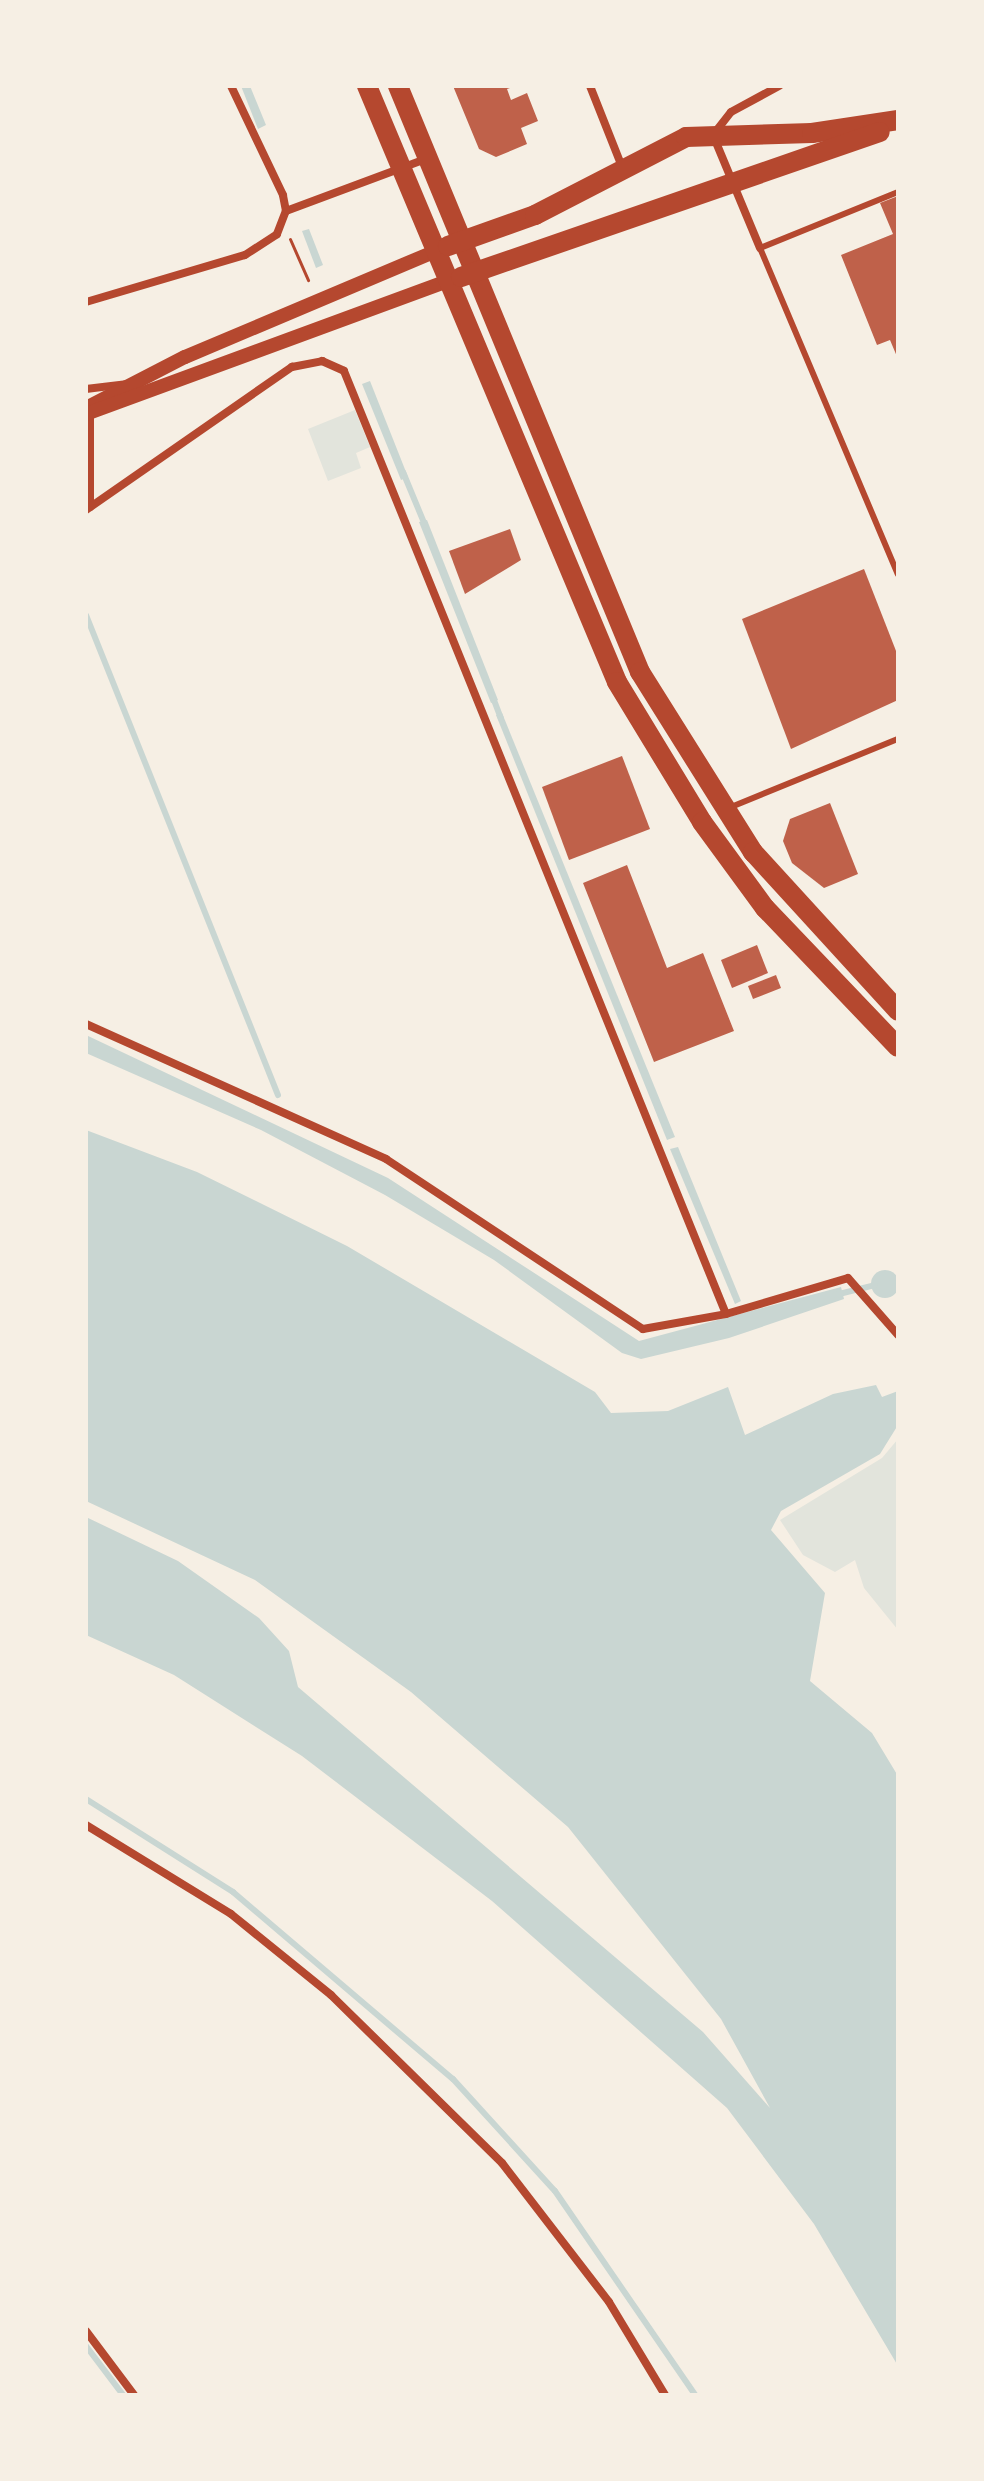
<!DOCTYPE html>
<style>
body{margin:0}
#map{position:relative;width:984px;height:2481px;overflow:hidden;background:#f6efe4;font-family:Poppins,sans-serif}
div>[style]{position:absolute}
.green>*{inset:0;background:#e2e4dc}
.water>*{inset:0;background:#c9d6d2}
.round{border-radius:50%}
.stream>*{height:6px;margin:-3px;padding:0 3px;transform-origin:3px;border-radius:3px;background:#c9d6d2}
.building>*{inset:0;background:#bf614a}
.path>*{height:3px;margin:-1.5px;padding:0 1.5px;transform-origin:1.5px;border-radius:1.5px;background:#b5482f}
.service>*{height:6px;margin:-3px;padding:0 3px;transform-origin:3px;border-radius:3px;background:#b5482f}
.minor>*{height:8px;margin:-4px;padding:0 4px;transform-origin:4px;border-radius:4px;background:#b5482f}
.tertiary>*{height:14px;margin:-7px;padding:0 7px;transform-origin:7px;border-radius:7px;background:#b5482f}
.trunk>*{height:20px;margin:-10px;padding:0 10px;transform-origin:10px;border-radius:10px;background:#b5482f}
span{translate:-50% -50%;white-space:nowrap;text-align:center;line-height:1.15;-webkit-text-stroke:6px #f6efe4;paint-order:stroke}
.frame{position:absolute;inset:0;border:88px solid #f6efe4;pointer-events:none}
</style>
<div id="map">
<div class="green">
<div style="clip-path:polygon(355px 410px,370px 447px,356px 453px,361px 468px,328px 481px,308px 429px)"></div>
<div style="clip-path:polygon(898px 1439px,898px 1630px,864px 1588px,855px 1560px,835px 1572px,803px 1555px,780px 1520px,882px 1458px)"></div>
</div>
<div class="water">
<div style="clip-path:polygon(241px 86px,250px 86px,266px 125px,258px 129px)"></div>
<div style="clip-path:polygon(309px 229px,323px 265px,316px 268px,302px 231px)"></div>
<div style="clip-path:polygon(370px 381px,408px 477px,401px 480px,362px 384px)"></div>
<div style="clip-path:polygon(427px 520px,498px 700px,491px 703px,419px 522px)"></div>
<div style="clip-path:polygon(502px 713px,675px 1137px,667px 1140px,496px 715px)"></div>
<div style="clip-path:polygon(86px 1035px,388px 1178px,639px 1341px,841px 1287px,844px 1299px,729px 1338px,641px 1359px,622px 1353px,494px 1260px,385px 1195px,261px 1130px,86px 1053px)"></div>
<div style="clip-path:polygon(86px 1130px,197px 1172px,347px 1246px,595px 1392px,611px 1413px,668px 1411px,728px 1387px,745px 1435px,833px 1394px,876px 1385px,882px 1397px,898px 1391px,898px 1425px,880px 1454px,781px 1511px,771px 1530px,825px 1593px,810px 1681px,872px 1733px,898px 1776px,898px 2366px,814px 2224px,727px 2108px,492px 1901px,302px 1756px,174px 1675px,86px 1635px,86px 1517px,178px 1561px,259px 1618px,289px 1651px,298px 1687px,703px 2032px,770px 2108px,721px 2019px,568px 1827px,411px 1692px,255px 1580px,86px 1501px)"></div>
<div style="clip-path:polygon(678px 1147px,741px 1301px,735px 1304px,670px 1149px)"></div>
<div class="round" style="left:871px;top:1270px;width:28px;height:28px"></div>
</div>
<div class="stream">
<div style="left:403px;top:472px;width:57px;rotate:67.5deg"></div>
<div style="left:86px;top:615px;width:517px;rotate:68.2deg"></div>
<div style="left:492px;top:695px;width:25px;rotate:69deg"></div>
<div style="left:835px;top:1295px;width:41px;rotate:-14deg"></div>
<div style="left:86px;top:1799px;width:174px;rotate:32.3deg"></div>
<div style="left:233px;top:1892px;width:289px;rotate:40.4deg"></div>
<div style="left:453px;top:2079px;width:151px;rotate:47.7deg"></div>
<div style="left:555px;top:2191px;width:247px;rotate:55.5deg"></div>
<div style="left:86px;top:2346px;width:61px;rotate:52.9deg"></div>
</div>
<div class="building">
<div style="clip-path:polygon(453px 86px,515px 86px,507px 89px,511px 100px,527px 93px,538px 121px,521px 128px,527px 144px,496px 157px,479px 149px)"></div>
<div style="clip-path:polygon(898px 196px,898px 359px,890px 340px,877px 345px,841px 255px,893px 234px,880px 203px)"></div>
<div style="clip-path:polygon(510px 529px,521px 560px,465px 594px,449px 551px)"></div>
<div style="clip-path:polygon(864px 569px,898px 656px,898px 700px,791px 749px,742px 619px)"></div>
<div style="clip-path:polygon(622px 756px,650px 829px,569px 860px,542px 787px)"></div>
<div style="clip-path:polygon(830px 803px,858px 874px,824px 888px,792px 863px,783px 841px,790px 819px)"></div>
<div style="clip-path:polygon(627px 865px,667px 968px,703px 953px,734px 1031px,654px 1062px,583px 883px)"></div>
<div style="clip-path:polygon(757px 945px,768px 973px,732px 988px,721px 960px)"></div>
<div style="clip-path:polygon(776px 975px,781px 988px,753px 999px,748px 986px)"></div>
</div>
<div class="path">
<div style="left:290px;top:239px;width:45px;rotate:66.3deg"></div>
</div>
<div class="service">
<div style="left:898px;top:192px;width:149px;rotate:157.9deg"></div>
<div style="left:760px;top:248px;width:354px;rotate:67.1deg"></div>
<div style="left:731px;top:807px;width:180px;rotate:-22.2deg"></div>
</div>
<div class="minor">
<div style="left:590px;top:86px;width:87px;rotate:68.4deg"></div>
<div style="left:286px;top:211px;width:149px;rotate:-20.4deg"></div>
<div style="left:760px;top:248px;width:122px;rotate:-112.6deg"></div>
<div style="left:713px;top:135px;width:29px;rotate:-52deg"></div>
<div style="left:731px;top:112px;width:55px;rotate:-28.4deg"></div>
<div style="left:86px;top:302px;width:166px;rotate:-16.5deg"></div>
<div style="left:245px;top:255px;width:38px;rotate:-33deg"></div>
<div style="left:277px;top:234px;width:25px;rotate:-69deg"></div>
<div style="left:286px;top:211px;width:16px;rotate:-101deg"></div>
<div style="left:283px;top:195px;width:121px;rotate:-115.5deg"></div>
<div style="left:86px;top:389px;width:38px;rotate:-7deg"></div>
<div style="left:90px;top:413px;width:94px;rotate:90deg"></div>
<div style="left:86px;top:510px;width:251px;rotate:-34.8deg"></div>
<div style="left:292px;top:367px;width:31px;rotate:-11deg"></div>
<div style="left:322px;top:361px;width:24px;rotate:24deg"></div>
<div style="left:344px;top:371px;width:1017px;rotate:67.95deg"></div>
<div style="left:726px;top:1314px;width:127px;rotate:-16.4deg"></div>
<div style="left:848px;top:1278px;width:76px;rotate:48.7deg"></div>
<div style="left:86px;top:1024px;width:329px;rotate:24.2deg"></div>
<div style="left:386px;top:1159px;width:308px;rotate:33.5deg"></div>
<div style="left:643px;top:1329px;width:84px;rotate:-10.2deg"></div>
<div style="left:86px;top:1825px;width:170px;rotate:31.5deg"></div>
<div style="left:231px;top:1914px;width:129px;rotate:39deg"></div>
<div style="left:331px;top:1995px;width:240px;rotate:44.5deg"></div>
<div style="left:502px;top:2163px;width:175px;rotate:52.4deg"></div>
<div style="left:609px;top:2302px;width:109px;rotate:58.9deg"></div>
<div style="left:86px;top:2331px;width:80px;rotate:53.1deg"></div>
</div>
<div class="tertiary">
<div style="left:86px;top:408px;width:111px;rotate:-27.3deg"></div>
<div style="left:185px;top:357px;width:269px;rotate:-22.9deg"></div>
<div style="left:86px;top:414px;width:382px;rotate:-20.2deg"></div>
</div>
<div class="trunk">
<div style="left:367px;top:86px;width:646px;rotate:67.24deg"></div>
<div style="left:617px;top:682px;width:164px;rotate:58.7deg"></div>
<div style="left:702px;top:822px;width:107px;rotate:53.8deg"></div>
<div style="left:765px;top:908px;width:192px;rotate:46.3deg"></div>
<div style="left:398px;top:86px;width:634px;rotate:67.56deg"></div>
<div style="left:640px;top:672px;width:213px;rotate:57.9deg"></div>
<div style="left:753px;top:852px;width:215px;rotate:47.6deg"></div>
<div style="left:448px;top:246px;width:92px;rotate:-19.6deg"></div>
<div style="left:535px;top:215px;width:170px;rotate:-27.3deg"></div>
<div style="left:686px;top:137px;width:126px;rotate:-1.8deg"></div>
<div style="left:812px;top:133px;width:87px;rotate:-8.6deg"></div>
<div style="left:461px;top:277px;width:443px;rotate:-19.1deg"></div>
</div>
<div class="frame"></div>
</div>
